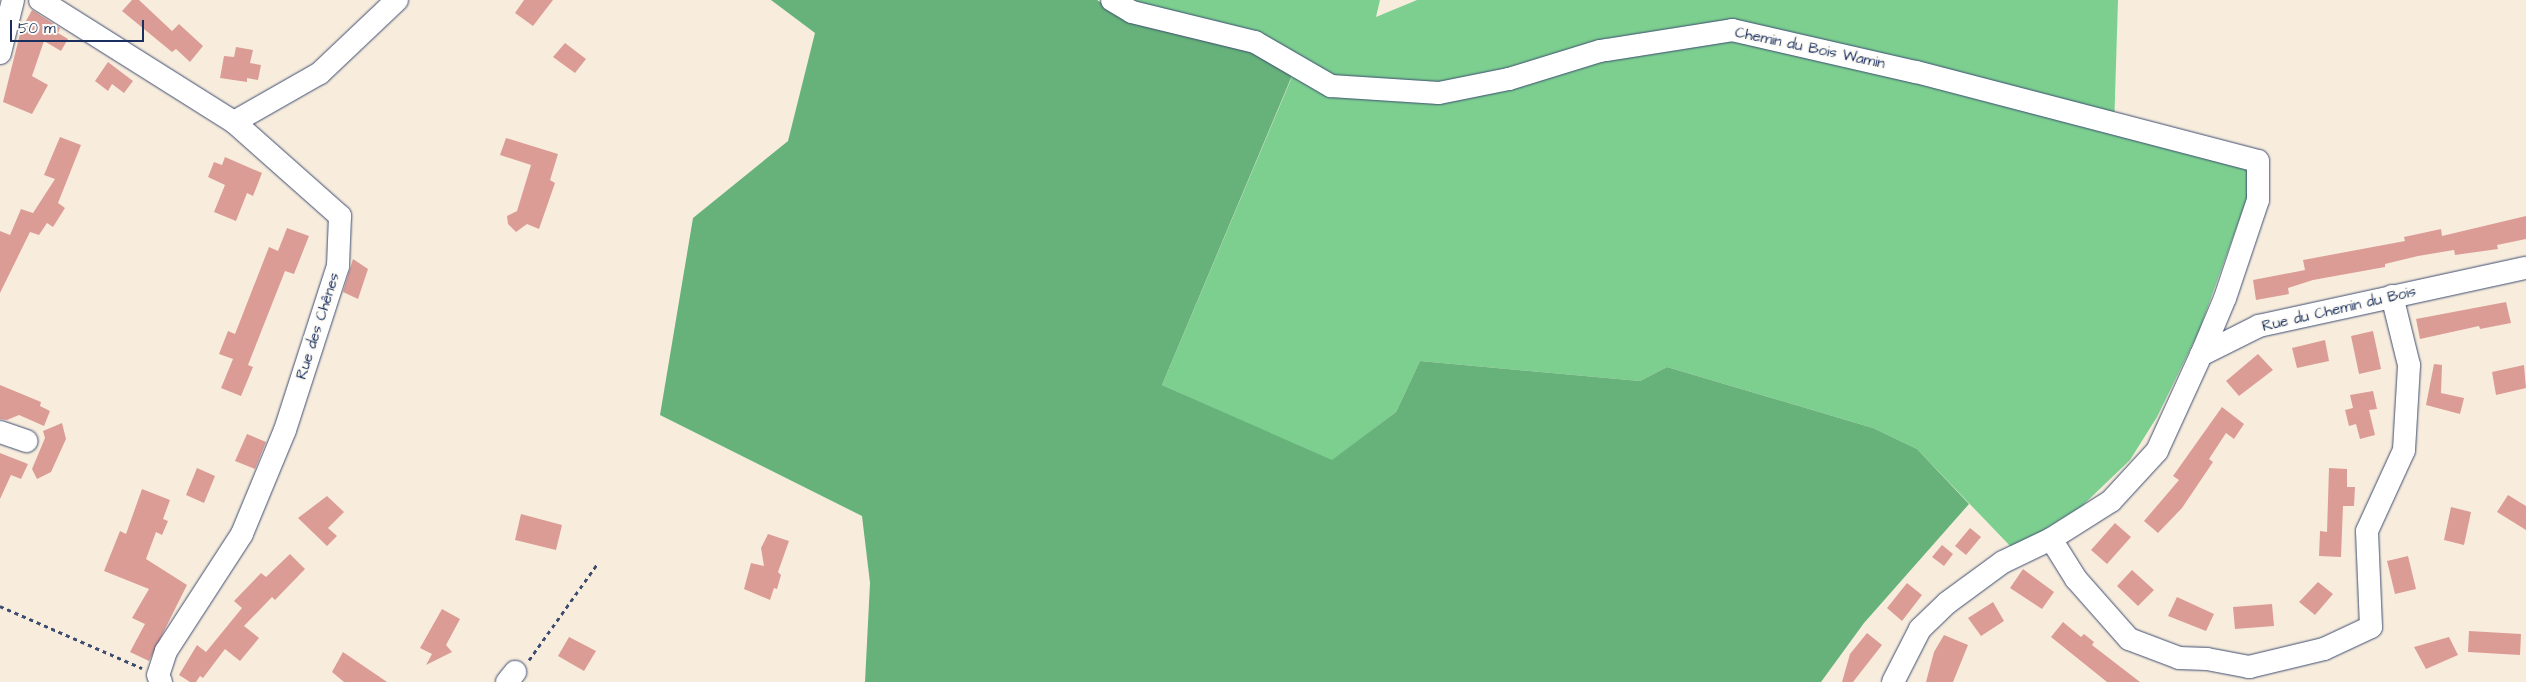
<!DOCTYPE html>
<meta charset="utf-8">
<style>
body{margin:0}
#map{position:relative;width:2526px;height:682px;overflow:hidden;background:#f8eddd;font-family:"Architects Daughter",sans-serif}
div>[style]{position:absolute}
.green>*{inset:0;background:#7dcf90}
.forest>*{inset:0;background:#66b27a}
.building>*{inset:0;background:#dc9c96}
.path>*{height:3px;margin-top:-1.5px;transform-origin:0;background:repeating-linear-gradient(90deg,#3c4c71 0 4px,transparent 0 8px)}
.roads{filter:drop-shadow(0 0 1px #3c4c71) drop-shadow(0 0 1px #3c4c71)}
.minor>*{height:22px;margin:-11px;padding:0 11px;transform-origin:11px;border-radius:11px;background:#fff}
span{translate:-50% -50%;white-space:nowrap;text-align:center;line-height:1.15;-webkit-text-stroke:4.5px #fdfcf7;paint-order:stroke}
.street-label{font-size:15px;color:#1b2f5e}
.scale{position:absolute;left:10px;top:20px;width:134px;height:22px;box-sizing:border-box;border:2px solid #1b2f5e;border-top:0;padding-left:6px;font-size:15px;line-height:18px;white-space:nowrap;color:#1b2f5e;-webkit-text-stroke:4px #fdfcf7;paint-order:stroke}
</style>
<div id="map">
<div class="green">
<div style="clip-path:polygon(1127px 0,1380px 0,1376px 17px,1417px 0,2118px 0,2114px 129px,2250px 166px,2250px 190px,2199px 331px,2157px 417px,2130px 460px,2082px 506px,2013px 549px,1917px 449px,1873px 428px,1667px 367px,1640px 381px,1420px 361px,1396px 412px,1332px 461px,1162px 385px,1300px 58px)"></div>
</div>
<div class="forest">
<div style="clip-path:polygon(771px 0,1097px 0,1128px 19px,1251px 47px,1294px 71px,1162px 385px,1332px 460px,1396px 412px,1420px 361px,1640px 381px,1667px 367px,1873px 428px,1917px 449px,1969px 504px,1864px 623px,1821px 682px,865px 682px,870px 583px,862px 516px,660px 415px,693px 218px,788px 141px,815px 33px)"></div>
</div>
<div class="building">
<div style="clip-path:polygon(132px 0,139px 0,172px 31px,179px 24px,203px 46px,190px 62px,176px 49px,172px 52px,122px 11px)"></div>
<div style="clip-path:polygon(524px 0,553px 0,533px 26px,515px 13px)"></div>
<div style="clip-path:polygon(32px 10px,60px 28px,58px 33px,68px 39px,61px 51px,44px 41px,32px 76px,48px 85px,32px 114px,3px 102px,21px 30px)"></div>
<div style="clip-path:polygon(565px 43px,586px 59px,575px 73px,553px 57px)"></div>
<div style="clip-path:polygon(236px 47px,253px 50px,250px 63px,261px 65px,258px 80px,247px 78px,247px 82px,220px 78px,224px 56px,234px 57px)"></div>
<div style="clip-path:polygon(108px 62px,133px 81px,124px 93px,112px 84px,108px 91px,95px 81px)"></div>
<div style="clip-path:polygon(60px 137px,81px 145px,58px 203px,65px 208px,53px 227px,47px 223px,39px 235px,30px 232px,0 293px,0 231px,10px 235px,21px 209px,33px 213px,55px 179px,44px 175px)"></div>
<div style="clip-path:polygon(506px 138px,558px 154px,550px 180px,555px 183px,539px 229px,527px 224px,516px 232px,508px 224px,507px 216px,517px 211px,531px 165px,500px 155px)"></div>
<div style="clip-path:polygon(225px 157px,262px 173px,253px 196px,247px 193px,236px 221px,214px 212px,225px 185px,208px 177px,214px 162px,222px 165px)"></div>
<div style="clip-path:polygon(2526px 216px,2526px 239px,2497px 245px,2498px 249px,2455px 255px,2454px 250px,2418px 256px,2385px 264px,2385px 267px,2313px 280px,2288px 288px,2289px 294px,2256px 300px,2253px 280px,2305px 270px,2303px 260px,2405px 241px,2404px 237px,2441px 229px,2442px 236px)"></div>
<div style="clip-path:polygon(287px 228px,309px 236px,294px 274px,285px 271px,248px 365px,253px 367px,241px 396px,221px 388px,233px 359px,219px 354px,228px 331px,235px 334px,269px 247px,278px 251px)"></div>
<div style="clip-path:polygon(353px 259px,368px 269px,358px 299px,343px 292px)"></div>
<div style="clip-path:polygon(2506px 302px,2511px 323px,2480px 329px,2479px 326px,2420px 339px,2416px 319px)"></div>
<div style="clip-path:polygon(2373px 331px,2381px 369px,2359px 374px,2351px 336px)"></div>
<div style="clip-path:polygon(2325px 340px,2329px 361px,2297px 368px,2292px 348px)"></div>
<div style="clip-path:polygon(2258px 354px,2273px 370px,2239px 396px,2226px 381px)"></div>
<div style="clip-path:polygon(2434px 364px,2442px 365px,2441px 393px,2464px 398px,2460px 414px,2426px 405px)"></div>
<div style="clip-path:polygon(2524px 365px,2526px 388px,2496px 395px,2492px 372px)"></div>
<div style="clip-path:polygon(0 385px,41px 402px,40px 406px,50px 411px,44px 426px,19px 415px,7px 420px,0 419px)"></div>
<div style="clip-path:polygon(2373px 391px,2377px 409px,2369px 410px,2375px 435px,2360px 439px,2356px 424px,2349px 426px,2345px 410px,2353px 408px,2350px 395px)"></div>
<div style="clip-path:polygon(2222px 407px,2244px 424px,2234px 439px,2226px 433px,2209px 459px,2213px 462px,2182px 508px,2158px 533px,2144px 521px,2179px 480px,2173px 476px)"></div>
<div style="clip-path:polygon(62px 423px,66px 439px,51px 472px,37px 479px,32px 469px,45px 438px,43px 431px)"></div>
<div style="clip-path:polygon(247px 434px,266px 442px,255px 469px,235px 461px)"></div>
<div style="clip-path:polygon(0 453px,28px 464px,21px 479px,11px 475px,0 499px)"></div>
<div style="clip-path:polygon(197px 468px,215px 476px,204px 503px,186px 495px)"></div>
<div style="clip-path:polygon(2329px 468px,2347px 469px,2347px 487px,2355px 487px,2354px 506px,2343px 506px,2341px 557px,2319px 556px,2320px 531px,2327px 532px)"></div>
<div style="clip-path:polygon(142px 489px,170px 500px,163px 519px,168px 521px,162px 535px,156px 532px,146px 559px,187px 585px,149px 661px,130px 652px,145px 624px,132px 618px,149px 589px,104px 571px,120px 531px,126px 534px)"></div>
<div style="clip-path:polygon(2508px 495px,2526px 506px,2526px 530px,2497px 512px)"></div>
<div style="clip-path:polygon(327px 496px,344px 512px,328px 528px,337px 536px,327px 546px,298px 518px)"></div>
<div style="clip-path:polygon(2451px 507px,2471px 512px,2464px 545px,2444px 540px)"></div>
<div style="clip-path:polygon(521px 514px,562px 525px,556px 550px,515px 540px)"></div>
<div style="clip-path:polygon(2115px 523px,2131px 537px,2107px 564px,2091px 550px)"></div>
<div style="clip-path:polygon(1970px 528px,1981px 537px,1966px 555px,1955px 546px)"></div>
<div style="clip-path:polygon(768px 534px,789px 541px,778px 572px,781px 575px,777px 589px,774px 588px,770px 600px,744px 589px,751px 563px,764px 566px,761px 548px)"></div>
<div style="clip-path:polygon(1942px 545px,1953px 554px,1944px 566px,1932px 557px)"></div>
<div style="clip-path:polygon(290px 554px,305px 569px,275px 600px,272px 597px,244px 626px,259px 638px,240px 661px,225px 649px,203px 678px,200px 676px,196px 682px,190px 682px,179px 675px,197px 645px,206px 652px,242px 608px,234px 601px,261px 573px,266px 577px)"></div>
<div style="clip-path:polygon(2408px 556px,2416px 589px,2395px 594px,2387px 561px)"></div>
<div style="clip-path:polygon(2023px 569px,2054px 592px,2042px 609px,2010px 588px)"></div>
<div style="clip-path:polygon(2132px 570px,2154px 590px,2138px 606px,2117px 586px)"></div>
<div style="clip-path:polygon(2318px 582px,2333px 594px,2315px 615px,2299px 602px)"></div>
<div style="clip-path:polygon(1907px 583px,1922px 595px,1902px 621px,1887px 608px)"></div>
<div style="clip-path:polygon(2177px 597px,2214px 614px,2206px 631px,2168px 616px)"></div>
<div style="clip-path:polygon(1993px 602px,2004px 621px,1981px 636px,1968px 618px)"></div>
<div style="clip-path:polygon(2272px 604px,2274px 626px,2235px 629px,2233px 607px)"></div>
<div style="clip-path:polygon(442px 609px,460px 619px,446px 645px,452px 652px,426px 665px,432px 654px,420px 648px)"></div>
<div style="clip-path:polygon(2063px 622px,2081px 637px,2084px 634px,2094px 642px,2092px 645px,2140px 682px,2107px 682px,2051px 637px)"></div>
<div style="clip-path:polygon(2469px 631px,2521px 634px,2520px 655px,2468px 652px)"></div>
<div style="clip-path:polygon(1867px 633px,1882px 645px,1853px 682px,1842px 682px,1850px 654px)"></div>
<div style="clip-path:polygon(1944px 635px,1968px 645px,1953px 682px,1926px 682px,1934px 652px)"></div>
<div style="clip-path:polygon(569px 637px,596px 651px,584px 671px,558px 656px)"></div>
<div style="clip-path:polygon(2449px 637px,2458px 655px,2426px 669px,2414px 647px)"></div>
<div style="clip-path:polygon(343px 652px,387px 682px,344px 682px,332px 672px)"></div>
</div>
<div class="path">
<div style="left:0;top:606px;width:155px;rotate:23.6deg"></div>
<div style="left:529px;top:660px;width:119px;rotate:-54.6deg"></div>
</div>
<div class="roads">
<div class="minor">
<div style="left:40px;top:0;width:229px;rotate:32.2deg"></div>
<div style="left:234px;top:122px;width:142px;rotate:41.6deg"></div>
<div style="left:340px;top:216px;width:50px;rotate:92.3deg"></div>
<div style="left:338px;top:266px;width:172px;rotate:107.9deg"></div>
<div style="left:285px;top:430px;width:113px;rotate:112.5deg"></div>
<div style="left:242px;top:534px;width:140px;rotate:123deg"></div>
<div style="left:166px;top:651px;width:25px;rotate:108deg"></div>
<div style="left:158px;top:675px;width:8px;rotate:67deg"></div>
<div style="left:1112px;top:0;width:23px;rotate:31deg"></div>
<div style="left:1132px;top:12px;width:127px;rotate:13.7deg"></div>
<div style="left:1255px;top:42px;width:88px;rotate:30.1deg"></div>
<div style="left:1331px;top:86px;width:108px;rotate:3.7deg"></div>
<div style="left:1439px;top:93px;width:71px;rotate:-11.3deg"></div>
<div style="left:1509px;top:79px;width:95px;rotate:-17.1deg"></div>
<div style="left:1600px;top:51px;width:134px;rotate:-9deg"></div>
<div style="left:1732px;top:30px;width:189px;rotate:12.9deg"></div>
<div style="left:1916px;top:72px;width:353px;rotate:14.6deg"></div>
<div style="left:2258px;top:161px;width:39px;rotate:90deg"></div>
<div style="left:2258px;top:200px;width:103px;rotate:108.6deg"></div>
<div style="left:2225px;top:298px;width:62px;rotate:112.8deg"></div>
<div style="left:0;top:53px;width:55px;rotate:-76.2deg"></div>
<div style="left:234px;top:122px;width:99px;rotate:-29.7deg"></div>
<div style="left:320px;top:73px;width:106px;rotate:-43.5deg"></div>
<div style="left:0;top:432px;width:28px;rotate:19deg"></div>
<div style="left:2051px;top:539px;width:47px;rotate:58deg"></div>
<div style="left:2076px;top:579px;width:80px;rotate:48.5deg"></div>
<div style="left:2129px;top:639px;width:53px;rotate:20.8deg"></div>
<div style="left:2179px;top:658px;width:28px;rotate:2deg"></div>
<div style="left:2207px;top:659px;width:43px;rotate:10.8deg"></div>
<div style="left:2249px;top:667px;width:77px;rotate:-13.5deg"></div>
<div style="left:2324px;top:649px;width:52px;rotate:-25.1deg"></div>
<div style="left:2371px;top:627px;width:96px;rotate:-92.4deg"></div>
<div style="left:2367px;top:531px;width:89px;rotate:-65.4deg"></div>
<div style="left:2404px;top:450px;width:85px;rotate:-86.6deg"></div>
<div style="left:2409px;top:365px;width:71px;rotate:-103.8deg"></div>
<div style="left:507px;top:682px;width:13px;rotate:-51deg"></div>
<div style="left:1893px;top:682px;width:59px;rotate:-63deg"></div>
<div style="left:1920px;top:629px;width:37px;rotate:-44deg"></div>
<div style="left:1947px;top:603px;width:69px;rotate:-36.2deg"></div>
<div style="left:2003px;top:562px;width:53px;rotate:-25.6deg"></div>
<div style="left:2051px;top:539px;width:71px;rotate:-32.3deg"></div>
<div style="left:2111px;top:501px;width:68px;rotate:-47.4deg"></div>
<div style="left:2157px;top:451px;width:106px;rotate:-65.4deg"></div>
<div style="left:2201px;top:355px;width:65px;rotate:-26.6deg"></div>
<div style="left:2259px;top:326px;width:273px;rotate:-12.3deg"></div>
</div>
</div>
<div class="street-label">
<span style="left:1810px;top:48px;rotate:12deg">Chemin du Bois Wamin</span>
<span style="left:2339px;top:309px;rotate:-13deg">Rue du Chemin du Bois</span>
<span style="left:318px;top:326px;rotate:-72deg">Rue des Chênes</span>
</div>
<div class="scale">50 m</div>
</div>
